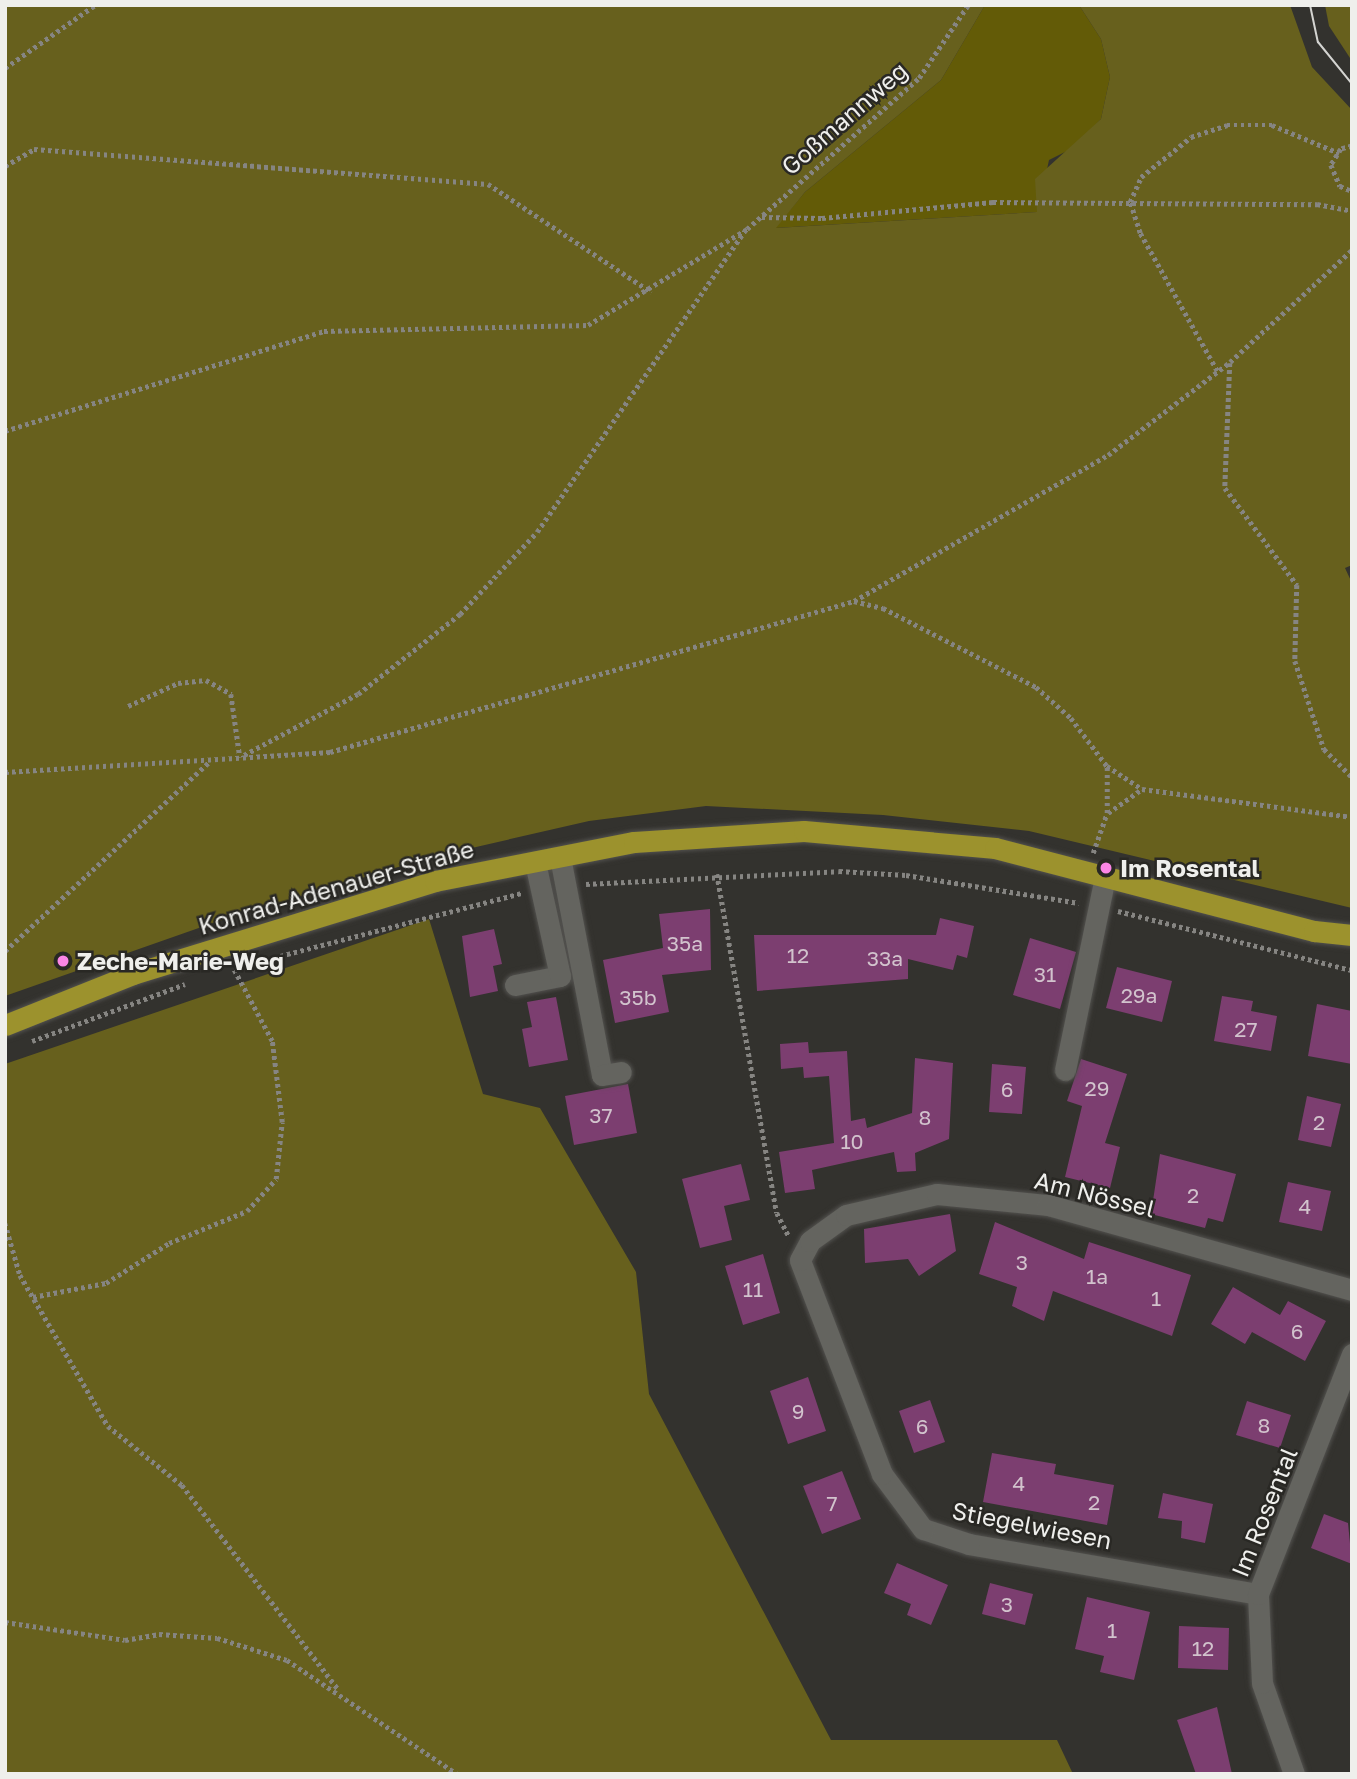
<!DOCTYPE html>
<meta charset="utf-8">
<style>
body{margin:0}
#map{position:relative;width:1357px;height:1779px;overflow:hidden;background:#33322e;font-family:"Golos Text",sans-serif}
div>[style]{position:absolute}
.green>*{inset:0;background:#635b07}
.forest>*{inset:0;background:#67601d}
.building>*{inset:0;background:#7c3e70}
.path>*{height:4.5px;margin-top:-2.25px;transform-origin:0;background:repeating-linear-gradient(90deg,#868582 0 3.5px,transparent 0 7px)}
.roads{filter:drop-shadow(0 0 2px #52514e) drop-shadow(0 0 2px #52514e)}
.minor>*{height:21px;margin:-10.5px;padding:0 10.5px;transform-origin:10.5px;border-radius:10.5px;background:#64645f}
.major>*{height:21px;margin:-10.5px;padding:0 10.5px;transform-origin:10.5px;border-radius:10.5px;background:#9c922d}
.tram>*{height:2px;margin:-1px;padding:0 1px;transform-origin:1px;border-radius:1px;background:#d4d4d1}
.dots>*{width:19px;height:19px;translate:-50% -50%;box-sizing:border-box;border:4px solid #292824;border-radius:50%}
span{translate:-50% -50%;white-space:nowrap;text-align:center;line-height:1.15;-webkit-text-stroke:5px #292824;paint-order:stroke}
.number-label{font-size:21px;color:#d2c3cd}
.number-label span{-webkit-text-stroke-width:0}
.street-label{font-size:24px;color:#efefec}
.poi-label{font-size:24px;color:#efefec;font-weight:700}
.left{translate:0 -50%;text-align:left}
.frame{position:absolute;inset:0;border:7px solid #efefec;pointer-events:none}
</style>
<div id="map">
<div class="green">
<div style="clip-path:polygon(985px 5px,1079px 5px,1101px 39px,1110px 77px,1101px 119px,1075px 147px,1049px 160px,1038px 212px,775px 228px,805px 192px,941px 80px)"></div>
</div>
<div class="forest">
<div style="clip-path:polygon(5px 5px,985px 5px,941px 80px,805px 192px,776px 228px,1037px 212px,1035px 179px,1101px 119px,1110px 77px,1101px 39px,1079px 5px,1290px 5px,1312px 67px,1352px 110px,1352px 565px,1345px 568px,1352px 583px,1352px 908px,1029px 831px,883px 815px,706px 806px,589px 821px,428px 858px,213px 923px,5px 996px)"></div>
<div style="clip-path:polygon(1325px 5px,1352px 5px,1352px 61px,1329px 26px)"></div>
<div style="clip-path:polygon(429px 919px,483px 1094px,540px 1108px,636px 1272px,649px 1394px,831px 1740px,1057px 1740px,1073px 1774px,5px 1774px,5px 1064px)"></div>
</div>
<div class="building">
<div style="clip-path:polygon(710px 909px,711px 970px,662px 975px,669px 1012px,615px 1023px,603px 960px,663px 948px,659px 914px)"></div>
<div style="clip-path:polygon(940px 918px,974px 926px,967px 958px,957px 955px,953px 970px,908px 959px,908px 979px,757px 991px,754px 935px,936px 935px)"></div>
<div style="clip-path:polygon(494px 929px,502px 964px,493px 966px,498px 991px,470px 997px,462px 936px)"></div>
<div style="clip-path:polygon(1030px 938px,1076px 952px,1060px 1009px,1013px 995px)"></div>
<div style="clip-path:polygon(1117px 967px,1172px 981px,1162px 1022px,1106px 1008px)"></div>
<div style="clip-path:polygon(1222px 996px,1253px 1001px,1251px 1011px,1277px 1016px,1271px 1051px,1214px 1041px)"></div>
<div style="clip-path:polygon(556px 997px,568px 1060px,529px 1067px,522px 1029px,532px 1027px,527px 1002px)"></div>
<div style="clip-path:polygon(1317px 1004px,1352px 1011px,1352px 1064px,1308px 1056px)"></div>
<div style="clip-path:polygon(808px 1042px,809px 1053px,847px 1051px,851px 1121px,865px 1118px,867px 1128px,912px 1113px,915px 1058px,953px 1063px,949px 1139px,915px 1153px,916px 1171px,897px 1172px,894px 1152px,812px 1170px,815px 1189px,785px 1193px,779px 1152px,834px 1143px,829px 1076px,804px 1078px,803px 1067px,781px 1069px,780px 1044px)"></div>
<div style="clip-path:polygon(1081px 1059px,1127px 1074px,1105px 1143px,1120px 1147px,1110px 1188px,1065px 1177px,1082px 1106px,1067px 1101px)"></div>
<div style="clip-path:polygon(992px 1064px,1026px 1067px,1022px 1114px,989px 1112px)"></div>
<div style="clip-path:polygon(628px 1084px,637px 1133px,574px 1145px,565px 1096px)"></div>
<div style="clip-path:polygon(1307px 1096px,1341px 1104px,1331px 1147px,1298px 1140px)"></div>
<div style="clip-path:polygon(1160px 1154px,1236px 1174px,1223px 1222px,1208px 1218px,1205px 1228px,1151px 1214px)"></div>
<div style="clip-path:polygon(741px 1164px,750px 1200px,724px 1206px,732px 1240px,700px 1248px,682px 1179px)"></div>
<div style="clip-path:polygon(1288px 1182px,1331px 1191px,1322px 1231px,1279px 1222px)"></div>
<div style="clip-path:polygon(950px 1214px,956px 1251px,919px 1276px,908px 1259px,865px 1263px,864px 1229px)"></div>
<div style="clip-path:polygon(995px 1222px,1084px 1259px,1089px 1242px,1191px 1275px,1172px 1336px,1053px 1291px,1044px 1321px,1012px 1306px,1017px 1287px,979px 1274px)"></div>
<div style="clip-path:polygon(763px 1254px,780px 1313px,743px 1325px,725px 1266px)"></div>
<div style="clip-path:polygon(1233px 1287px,1280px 1315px,1288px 1301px,1326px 1321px,1305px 1361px,1252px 1332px,1245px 1344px,1211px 1324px)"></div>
<div style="clip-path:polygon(808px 1377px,826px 1431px,788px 1444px,770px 1391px)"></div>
<div style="clip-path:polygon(930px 1400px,945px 1442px,914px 1453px,899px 1411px)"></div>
<div style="clip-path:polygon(1247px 1401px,1291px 1415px,1280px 1448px,1236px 1435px)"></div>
<div style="clip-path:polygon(992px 1453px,1056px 1464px,1054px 1474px,1114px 1485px,1107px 1525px,983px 1502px)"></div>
<div style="clip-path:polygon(842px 1471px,861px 1519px,822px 1534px,803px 1486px)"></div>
<div style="clip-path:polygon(1163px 1493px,1213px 1504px,1205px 1543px,1181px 1538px,1182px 1521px,1158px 1518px)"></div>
<div style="clip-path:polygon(1324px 1514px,1348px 1523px,1352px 1564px,1311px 1548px)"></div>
<div style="clip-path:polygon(897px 1563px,948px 1585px,931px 1625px,907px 1615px,911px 1604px,884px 1593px)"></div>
<div style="clip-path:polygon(990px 1583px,1033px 1594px,1025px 1625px,982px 1614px)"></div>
<div style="clip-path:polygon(1087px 1597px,1150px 1612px,1134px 1680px,1100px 1672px,1104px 1656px,1075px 1649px)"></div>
<div style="clip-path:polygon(1179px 1626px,1229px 1628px,1228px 1670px,1178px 1668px)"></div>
<div style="clip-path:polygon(1217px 1707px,1232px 1774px,1196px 1774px,1177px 1720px)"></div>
</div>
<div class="path">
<div style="left:5px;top:68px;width:110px;rotate:-35deg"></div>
<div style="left:1352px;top:146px;width:11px;rotate:165deg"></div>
<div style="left:1341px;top:149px;width:19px;rotate:122deg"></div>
<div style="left:1331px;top:165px;width:23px;rotate:67deg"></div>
<div style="left:1340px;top:186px;width:13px;rotate:23deg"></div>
<div style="left:5px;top:166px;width:34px;rotate:-30deg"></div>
<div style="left:34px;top:149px;width:455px;rotate:4.4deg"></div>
<div style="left:488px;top:184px;width:196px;rotate:33.5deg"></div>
<div style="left:762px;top:217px;width:60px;rotate:1deg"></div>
<div style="left:822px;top:218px;width:172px;rotate:-5.3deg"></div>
<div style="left:993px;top:202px;width:324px;rotate:0.4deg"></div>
<div style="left:1317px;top:204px;width:36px;rotate:11deg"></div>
<div style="left:1230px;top:363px;width:125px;rotate:92.3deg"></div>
<div style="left:1225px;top:488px;width:121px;rotate:53.4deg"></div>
<div style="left:1297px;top:585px;width:76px;rotate:91.5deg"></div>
<div style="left:1295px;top:661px;width:93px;rotate:71.8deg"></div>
<div style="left:1324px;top:749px;width:40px;rotate:45deg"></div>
<div style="left:1217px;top:371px;width:158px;rotate:-119.2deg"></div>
<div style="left:1140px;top:233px;width:33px;rotate:-108deg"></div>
<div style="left:1130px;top:202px;width:27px;rotate:-66deg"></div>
<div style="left:1141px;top:177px;width:64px;rotate:-38.7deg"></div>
<div style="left:1191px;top:137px;width:38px;rotate:-18deg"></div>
<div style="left:1227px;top:125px;width:45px"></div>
<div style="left:1272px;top:125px;width:73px;rotate:22.7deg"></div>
<div style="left:5px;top:431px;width:334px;rotate:-17.4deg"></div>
<div style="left:324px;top:331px;width:264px;rotate:-1.3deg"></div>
<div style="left:588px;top:325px;width:186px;rotate:-31.1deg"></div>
<div style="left:747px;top:229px;width:229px;rotate:-41.3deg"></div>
<div style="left:919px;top:78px;width:88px;rotate:-56.1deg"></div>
<div style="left:854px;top:601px;width:30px;rotate:14deg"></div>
<div style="left:883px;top:608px;width:172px;rotate:27.3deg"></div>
<div style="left:1036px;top:687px;width:47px;rotate:41.5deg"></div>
<div style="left:1071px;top:718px;width:60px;rotate:53.1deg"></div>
<div style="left:1107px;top:766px;width:42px;rotate:33.3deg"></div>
<div style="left:1142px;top:789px;width:212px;rotate:7.6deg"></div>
<div style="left:128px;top:706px;width:55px;rotate:-24.7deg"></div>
<div style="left:178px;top:683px;width:28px;rotate:-6deg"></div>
<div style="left:206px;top:680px;width:29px;rotate:29deg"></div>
<div style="left:231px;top:694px;width:64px;rotate:81.9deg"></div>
<div style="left:244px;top:755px;width:129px;rotate:-28.2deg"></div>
<div style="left:358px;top:694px;width:130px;rotate:-38.1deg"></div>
<div style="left:460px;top:614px;width:112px;rotate:-46.8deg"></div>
<div style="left:537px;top:532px;width:366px;rotate:-55.4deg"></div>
<div style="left:5px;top:772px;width:326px;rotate:-3.5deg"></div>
<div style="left:330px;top:752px;width:545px;rotate:-16.08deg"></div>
<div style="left:854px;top:601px;width:293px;rotate:-29.9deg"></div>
<div style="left:1108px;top:455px;width:153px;rotate:-37.3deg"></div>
<div style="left:1230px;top:362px;width:166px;rotate:-42.6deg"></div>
<div style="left:1108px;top:813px;width:42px;rotate:-35.2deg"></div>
<div style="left:1093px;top:853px;width:42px;rotate:-70.7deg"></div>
<div style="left:1107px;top:813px;width:46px;rotate:-90deg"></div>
<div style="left:717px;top:874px;width:344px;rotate:80deg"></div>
<div style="left:777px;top:1213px;width:27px;rotate:63deg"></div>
<div style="left:586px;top:884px;width:253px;rotate:-2.9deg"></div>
<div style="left:839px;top:871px;width:67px;rotate:3.4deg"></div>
<div style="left:906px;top:875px;width:175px;rotate:9.2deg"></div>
<div style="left:1118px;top:911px;width:241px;rotate:14.2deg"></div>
<div style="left:5px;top:951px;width:280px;rotate:-42.8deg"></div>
<div style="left:253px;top:963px;width:278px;rotate:-14.6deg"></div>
<div style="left:32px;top:1041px;width:163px;rotate:-20.4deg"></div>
<div style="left:5px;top:1223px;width:54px;rotate:73.9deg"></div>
<div style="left:20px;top:1275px;width:175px;rotate:59.8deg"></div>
<div style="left:108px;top:1426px;width:95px;rotate:38.6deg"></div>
<div style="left:182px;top:1485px;width:258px;rotate:52.6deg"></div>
<div style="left:33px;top:1297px;width:74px;rotate:-10.9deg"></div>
<div style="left:106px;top:1283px;width:75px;rotate:-32.4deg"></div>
<div style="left:169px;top:1243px;width:84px;rotate:-22.3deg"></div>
<div style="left:247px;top:1211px;width:43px;rotate:-47.8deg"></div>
<div style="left:276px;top:1179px;width:57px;rotate:-84deg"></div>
<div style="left:282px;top:1122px;width:82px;rotate:-97deg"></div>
<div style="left:272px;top:1041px;width:83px;rotate:-118.1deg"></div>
<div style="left:5px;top:1622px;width:121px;rotate:8.5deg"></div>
<div style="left:125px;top:1640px;width:35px;rotate:-10deg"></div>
<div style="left:159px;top:1634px;width:58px;rotate:3.9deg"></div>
<div style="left:217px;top:1638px;width:73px;rotate:17.4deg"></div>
<div style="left:287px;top:1660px;width:205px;rotate:33.8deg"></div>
</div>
<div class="roads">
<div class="minor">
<div style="left:560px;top:857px;width:222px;rotate:79.1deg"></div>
<div style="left:602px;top:1075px;width:19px;rotate:-9deg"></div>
<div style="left:515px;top:985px;width:46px;rotate:-11.3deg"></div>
<div style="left:560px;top:976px;width:117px;rotate:-102.4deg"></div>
<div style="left:1065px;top:1070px;width:198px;rotate:-78.3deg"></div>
<div style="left:1258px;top:1594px;width:293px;rotate:-170.2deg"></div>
<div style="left:969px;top:1544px;width:48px;rotate:-161.9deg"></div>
<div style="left:923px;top:1529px;width:69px;rotate:-126.7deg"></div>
<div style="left:882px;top:1474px;width:229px;rotate:-111deg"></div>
<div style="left:800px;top:1260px;width:21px;rotate:-62deg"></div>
<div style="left:810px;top:1241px;width:44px;rotate:-35.8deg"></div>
<div style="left:846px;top:1215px;width:93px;rotate:-13deg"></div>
<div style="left:937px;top:1194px;width:112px;rotate:5.7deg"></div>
<div style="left:1048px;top:1205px;width:316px;rotate:15.6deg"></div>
<div style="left:1294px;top:1774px;width:96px;rotate:-109.4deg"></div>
<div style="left:1262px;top:1683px;width:89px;rotate:-92.6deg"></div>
<div style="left:1258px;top:1594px;width:258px;rotate:-68.6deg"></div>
</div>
<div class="major">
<div style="left:5px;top:1025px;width:138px;rotate:-21.7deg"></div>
<div style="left:133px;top:974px;width:316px;rotate:-17.1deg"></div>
<div style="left:435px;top:881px;width:203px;rotate:-11.1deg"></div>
<div style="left:634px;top:842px;width:170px;rotate:-3.7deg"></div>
<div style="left:804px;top:831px;width:192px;rotate:5.1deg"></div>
<div style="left:995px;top:848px;width:330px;rotate:14.6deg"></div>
<div style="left:1314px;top:931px;width:38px;rotate:6deg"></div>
</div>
</div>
<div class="tram">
<div style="left:1310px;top:5px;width:38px;rotate:78deg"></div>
<div style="left:1318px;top:42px;width:54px;rotate:51deg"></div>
</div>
<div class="dots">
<div style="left:1106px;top:868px;background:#fb86e5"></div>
<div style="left:63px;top:961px;background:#fb86e5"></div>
</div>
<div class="number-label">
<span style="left:685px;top:943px">35a</span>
<span style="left:798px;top:955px">12</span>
<span style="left:885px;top:958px">33a</span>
<span style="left:1045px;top:974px">31</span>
<span style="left:1139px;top:995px">29a</span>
<span style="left:638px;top:997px">35b</span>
<span style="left:1246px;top:1029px">27</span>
<span style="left:1097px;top:1088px">29</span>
<span style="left:1007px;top:1089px">6</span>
<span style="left:601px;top:1115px">37</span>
<span style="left:925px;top:1117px">8</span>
<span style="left:1319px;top:1122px">2</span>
<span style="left:852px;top:1141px">10</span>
<span style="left:1193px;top:1195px">2</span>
<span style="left:1305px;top:1206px">4</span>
<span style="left:1022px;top:1262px">3</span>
<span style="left:1097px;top:1276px">1a</span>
<span style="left:753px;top:1289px">11</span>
<span style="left:1156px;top:1298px">1</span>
<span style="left:1297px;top:1331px">6</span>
<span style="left:798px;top:1411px">9</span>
<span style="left:1264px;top:1425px">8</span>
<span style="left:922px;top:1426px">6</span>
<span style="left:1019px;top:1483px">4</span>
<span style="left:1094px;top:1502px">2</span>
<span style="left:832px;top:1503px">7</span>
<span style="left:1007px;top:1604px">3</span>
<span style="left:1112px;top:1630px">1</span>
<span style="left:1203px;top:1648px">12</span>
</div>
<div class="street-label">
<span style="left:844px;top:118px;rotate:-41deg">Goßmannweg</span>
<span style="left:336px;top:887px;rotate:-16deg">Konrad-Adenauer-Straße</span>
<span style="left:1095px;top:1194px;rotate:14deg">Am Nössel</span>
<span style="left:1264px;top:1512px;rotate:-68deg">Im Rosental</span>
<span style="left:1032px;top:1525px;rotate:11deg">Stiegelwiesen</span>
</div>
<div class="poi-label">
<span class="left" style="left:1120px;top:868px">Im Rosental</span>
<span class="left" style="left:77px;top:961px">Zeche-Marie-Weg</span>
</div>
<div class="frame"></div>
</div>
